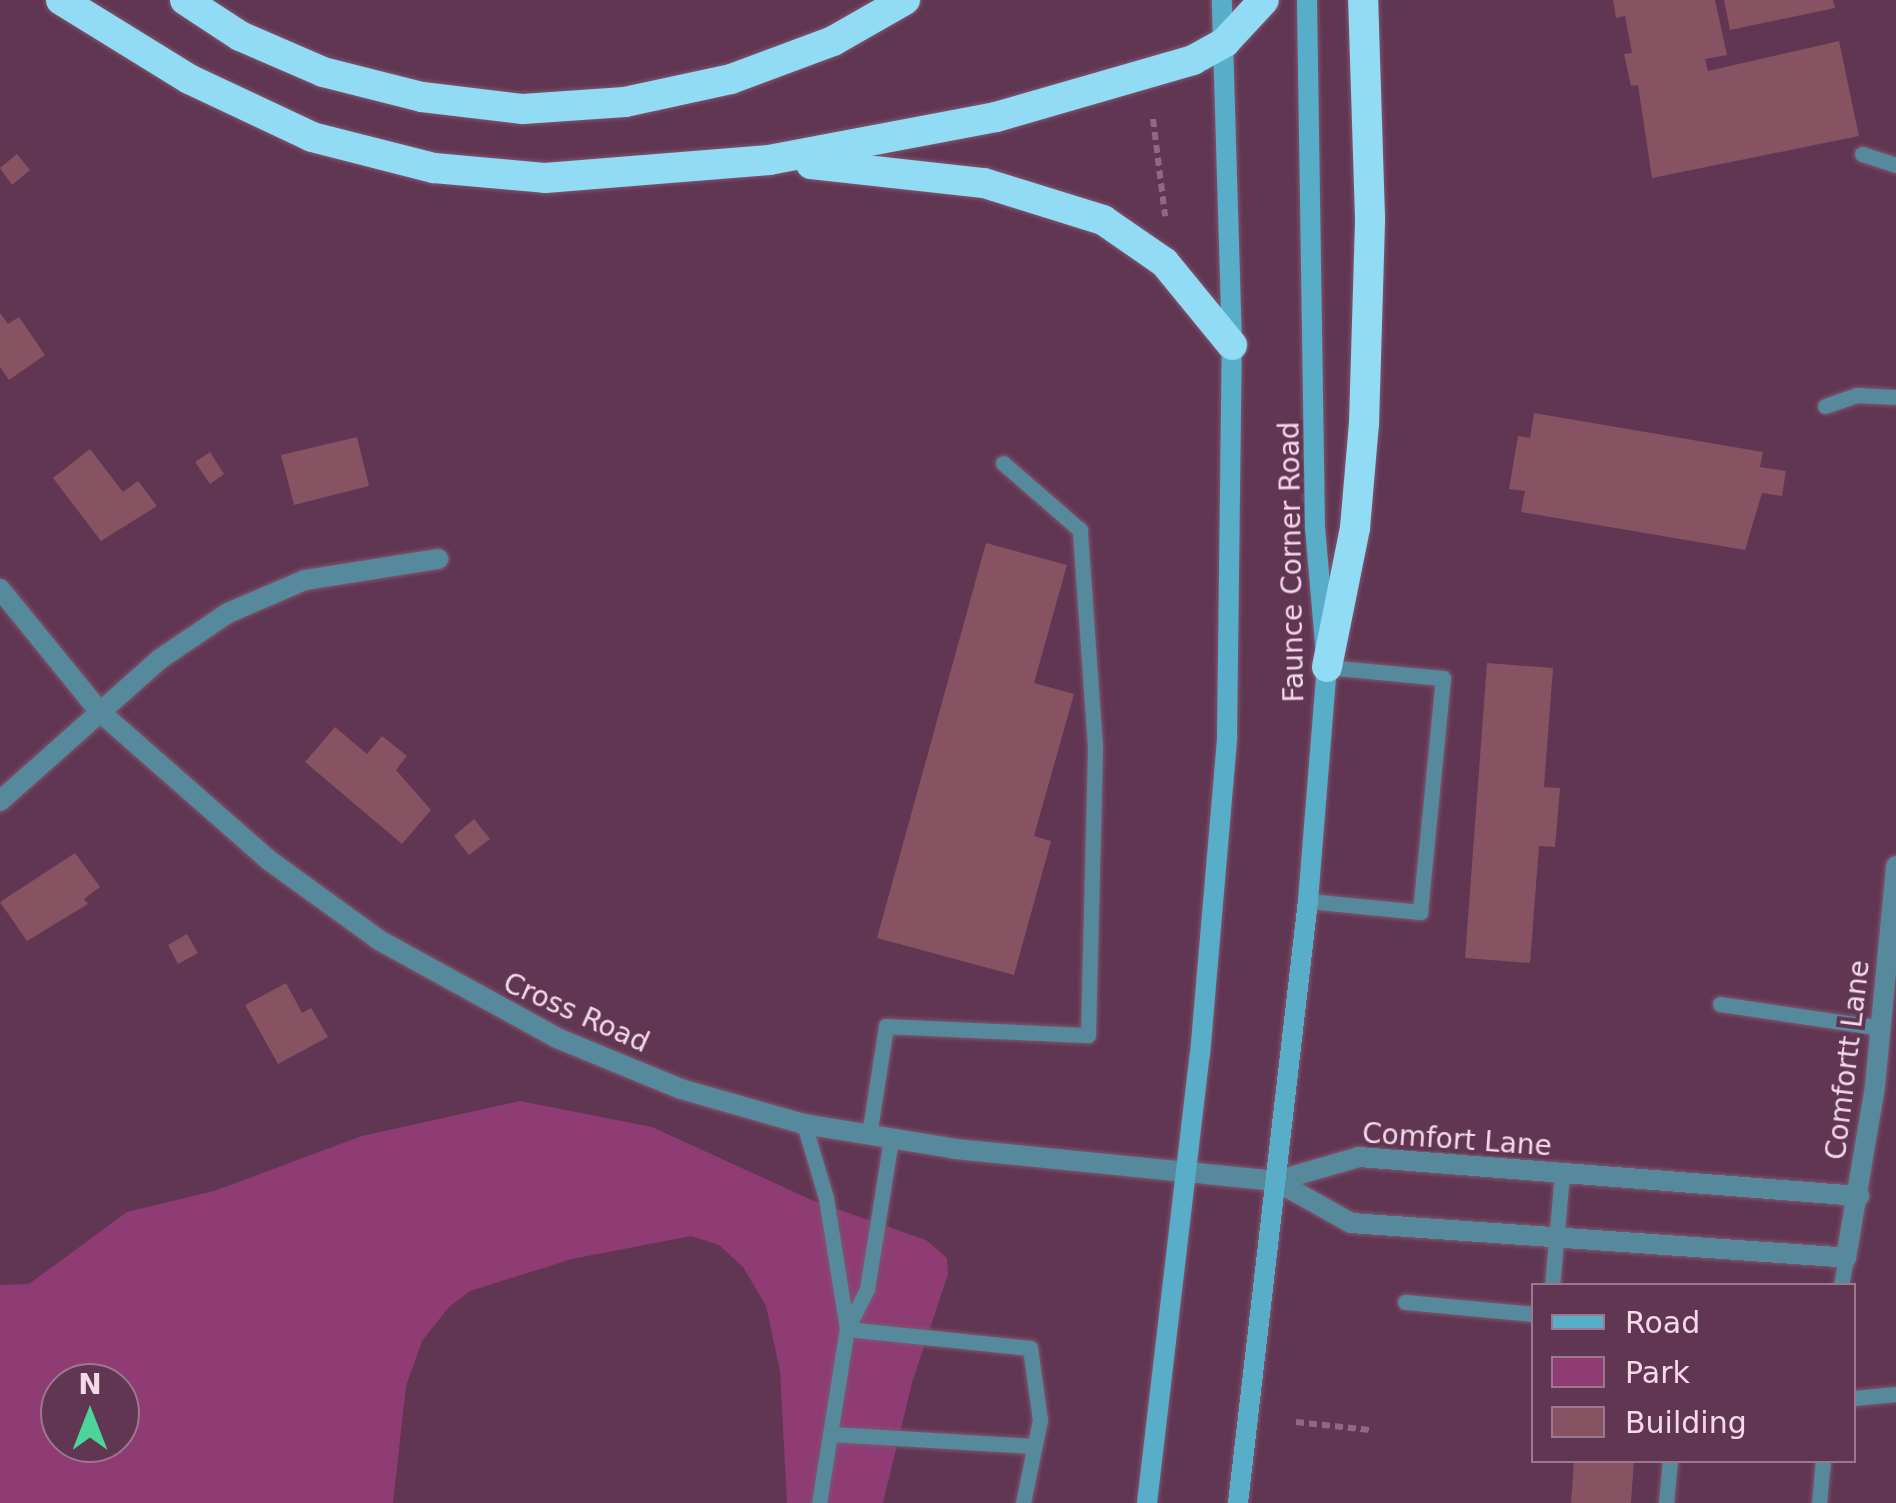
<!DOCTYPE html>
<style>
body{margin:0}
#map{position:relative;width:1896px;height:1503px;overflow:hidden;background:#613652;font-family:"DejaVu Sans",sans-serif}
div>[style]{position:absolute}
.green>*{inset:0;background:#8f3c74}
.building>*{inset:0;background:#875261}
.path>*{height:6px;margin-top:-3px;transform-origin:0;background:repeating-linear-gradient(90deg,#8f6981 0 8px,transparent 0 13px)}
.roads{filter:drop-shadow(0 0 2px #7e5770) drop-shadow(0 0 2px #7e5770)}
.service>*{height:15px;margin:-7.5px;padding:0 7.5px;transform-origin:7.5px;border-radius:7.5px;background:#56899b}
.minor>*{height:20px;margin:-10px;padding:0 10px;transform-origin:10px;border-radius:10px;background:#56899b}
.tertiary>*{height:20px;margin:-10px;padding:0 10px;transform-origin:10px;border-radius:10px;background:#56899b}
.secondary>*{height:20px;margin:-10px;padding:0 10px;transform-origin:10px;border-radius:10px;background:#58adc9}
.motorway>*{height:30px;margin:-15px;padding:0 15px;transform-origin:15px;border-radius:15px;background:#92dbf4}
span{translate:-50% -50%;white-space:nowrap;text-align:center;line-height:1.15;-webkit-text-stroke:8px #613652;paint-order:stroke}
.street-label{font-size:28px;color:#f4d9e8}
.legend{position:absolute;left:1531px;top:1283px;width:325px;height:180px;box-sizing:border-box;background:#613652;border:2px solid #9c778e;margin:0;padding:12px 18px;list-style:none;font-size:30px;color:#f4d9e8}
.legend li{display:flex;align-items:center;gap:20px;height:50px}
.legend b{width:50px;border:2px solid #9c778e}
.north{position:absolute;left:40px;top:1363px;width:100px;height:100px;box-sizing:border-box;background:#613652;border:2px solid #9c778e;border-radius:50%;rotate:0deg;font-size:28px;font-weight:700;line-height:40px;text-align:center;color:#f4d9e8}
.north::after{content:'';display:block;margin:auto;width:35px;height:45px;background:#4cd49b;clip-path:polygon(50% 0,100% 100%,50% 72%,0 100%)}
</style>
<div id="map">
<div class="green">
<div style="clip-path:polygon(evenodd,520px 1101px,652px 1127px,814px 1201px,926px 1240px,947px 1258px,948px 1274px,912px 1383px,883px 1503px,787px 1503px,780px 1371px,766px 1306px,743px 1267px,719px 1245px,691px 1236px,572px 1259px,470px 1291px,449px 1307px,422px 1341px,406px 1386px,393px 1503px,0 1503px,0 1285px,29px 1284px,127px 1212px,214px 1191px,362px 1136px,520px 1101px,60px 1383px,120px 1383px,120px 1443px,60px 1443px,60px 1383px)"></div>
</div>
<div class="building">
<div style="clip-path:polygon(1613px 0,1715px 0,1727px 55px,1705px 59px,1708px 71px,1839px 41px,1859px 136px,1652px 178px,1638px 85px,1631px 86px,1624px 54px,1632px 53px,1625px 16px,1616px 18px)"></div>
<div style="clip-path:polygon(1724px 0,1833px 0,1835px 8px,1730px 30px)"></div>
<div style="clip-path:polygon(17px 154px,30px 170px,12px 185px,0 168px)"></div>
<div style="clip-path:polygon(0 313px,8px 324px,19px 317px,45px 355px,9px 380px,0 367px)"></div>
<div style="clip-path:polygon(1534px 413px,1763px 452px,1760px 467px,1786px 471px,1782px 496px,1762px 493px,1745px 550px,1521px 512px,1525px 491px,1509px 489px,1518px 436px,1530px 438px)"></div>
<div style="clip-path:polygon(357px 437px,369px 486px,294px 505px,281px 455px)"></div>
<div style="clip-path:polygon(90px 449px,123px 492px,138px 481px,157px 506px,101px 541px,53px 478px)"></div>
<div style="clip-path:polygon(210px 452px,224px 474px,210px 484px,195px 462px)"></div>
<div style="clip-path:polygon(986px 543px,1067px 565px,1034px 683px,1074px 694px,1034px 836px,1051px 841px,1014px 975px,877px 938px)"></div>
<div style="clip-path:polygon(1487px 663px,1553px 668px,1544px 787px,1560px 788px,1555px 847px,1539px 846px,1530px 963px,1465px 958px)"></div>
<div style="clip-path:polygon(335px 727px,367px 754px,382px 736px,407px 756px,396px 770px,431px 810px,402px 844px,305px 762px)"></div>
<div style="clip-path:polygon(474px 819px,490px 839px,469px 855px,454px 836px)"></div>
<div style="clip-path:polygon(75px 853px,100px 887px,84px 899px,88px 904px,27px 941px,0 902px)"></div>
<div style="clip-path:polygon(187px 934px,198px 953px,178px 964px,168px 945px)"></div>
<div style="clip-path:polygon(286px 983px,302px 1013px,311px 1008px,328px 1037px,278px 1064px,245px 1005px)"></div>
<div style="clip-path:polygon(1574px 1460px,1634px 1460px,1631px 1503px,1571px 1503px)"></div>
</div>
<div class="path">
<div style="left:1153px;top:119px;width:98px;rotate:82.9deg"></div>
<div style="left:1296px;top:1422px;width:74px;rotate:6.2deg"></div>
</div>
<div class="roads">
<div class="service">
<div style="left:1862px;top:154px;width:36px;rotate:18deg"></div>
<div style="left:1825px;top:406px;width:34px;rotate:-19deg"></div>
<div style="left:1857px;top:395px;width:39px;rotate:3deg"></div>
<div style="left:1308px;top:901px;width:113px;rotate:5.6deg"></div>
<div style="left:1420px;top:912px;width:235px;rotate:-84.4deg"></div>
<div style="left:1443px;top:678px;width:117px;rotate:-174.6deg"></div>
<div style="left:1720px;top:1004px;width:163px;rotate:8.5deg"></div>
<div style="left:804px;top:1124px;width:77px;rotate:73.4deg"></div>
<div style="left:826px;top:1198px;width:133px;rotate:80.9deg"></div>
<div style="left:869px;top:1135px;width:110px;rotate:-81.1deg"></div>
<div style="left:886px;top:1026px;width:202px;rotate:2.6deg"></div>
<div style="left:1088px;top:1035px;width:288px;rotate:-88.6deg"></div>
<div style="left:1095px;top:747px;width:218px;rotate:-94deg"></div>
<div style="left:1080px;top:530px;width:102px;rotate:-139deg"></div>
<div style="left:1552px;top:1286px;width:112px;rotate:-84.9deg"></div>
<div style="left:1841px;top:1286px;width:28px;rotate:-80deg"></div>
<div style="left:1405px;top:1302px;width:130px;rotate:5.3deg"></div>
<div style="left:847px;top:1329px;width:184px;rotate:5.9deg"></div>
<div style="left:1030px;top:1348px;width:73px;rotate:82.1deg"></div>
<div style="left:1040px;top:1420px;width:85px;rotate:101.6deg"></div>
<div style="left:1854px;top:1398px;width:42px;rotate:-5.4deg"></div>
<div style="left:830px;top:1434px;width:204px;rotate:3.4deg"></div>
<div style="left:819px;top:1503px;width:176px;rotate:-80.9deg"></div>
<div style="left:847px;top:1329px;width:45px;rotate:-63.4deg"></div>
<div style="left:867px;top:1289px;width:152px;rotate:-80.9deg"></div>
<div style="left:1666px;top:1503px;width:43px;rotate:-84.7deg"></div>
<div style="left:1819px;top:1503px;width:43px;rotate:-84.7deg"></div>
</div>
<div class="minor">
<div style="left:0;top:801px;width:214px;rotate:-41.6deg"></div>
<div style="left:160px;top:659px;width:82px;rotate:-34.1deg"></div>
<div style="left:228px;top:613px;width:84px;rotate:-23.2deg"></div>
<div style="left:305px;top:580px;width:135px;rotate:-9deg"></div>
<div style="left:1276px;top:1181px;width:86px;rotate:29.2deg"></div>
<div style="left:1351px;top:1223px;width:496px;rotate:4deg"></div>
<div style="left:1846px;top:1258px;width:174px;rotate:-80.4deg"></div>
<div style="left:1875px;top:1086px;width:221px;rotate:-84.5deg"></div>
<div style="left:1276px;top:1181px;width:86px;rotate:-16.1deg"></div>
<div style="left:1359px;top:1157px;width:502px;rotate:4.46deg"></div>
</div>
<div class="tertiary">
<div style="left:0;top:589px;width:157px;rotate:50.9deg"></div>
<div style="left:99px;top:711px;width:227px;rotate:41.3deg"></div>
<div style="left:270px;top:861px;width:135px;rotate:35.9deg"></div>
<div style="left:379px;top:940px;width:203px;rotate:28.8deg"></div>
<div style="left:557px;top:1038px;width:134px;rotate:22.4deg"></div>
<div style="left:681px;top:1089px;width:128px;rotate:15.9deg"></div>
<div style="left:804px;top:1124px;width:154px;rotate:9.3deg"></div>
<div style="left:956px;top:1149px;width:322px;rotate:5.7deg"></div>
</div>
<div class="secondary">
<div style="left:1147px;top:1503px;width:451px;rotate:-83.3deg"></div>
<div style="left:1200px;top:1055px;width:319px;rotate:-85.1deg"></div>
<div style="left:1227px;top:737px;width:392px;rotate:-89.3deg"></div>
<div style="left:1232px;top:345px;width:345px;rotate:-91.7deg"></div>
<div style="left:1238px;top:1503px;width:606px;rotate:-83.37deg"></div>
<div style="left:1308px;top:901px;width:235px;rotate:-85.4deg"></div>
<div style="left:1327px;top:667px;width:140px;rotate:-94.9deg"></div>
<div style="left:1315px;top:528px;width:528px;rotate:-90.87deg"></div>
</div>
<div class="motorway">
<div style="left:61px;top:0;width:150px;rotate:31.7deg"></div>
<div style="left:189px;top:79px;width:136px;rotate:25.2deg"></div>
<div style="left:312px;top:137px;width:126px;rotate:14.3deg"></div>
<div style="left:434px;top:168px;width:111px;rotate:5.1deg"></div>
<div style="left:545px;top:178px;width:225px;rotate:-4.6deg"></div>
<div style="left:769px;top:160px;width:231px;rotate:-10.7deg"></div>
<div style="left:996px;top:117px;width:205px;rotate:-16.1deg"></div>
<div style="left:1193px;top:60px;width:37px;rotate:-29deg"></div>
<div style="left:1225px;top:42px;width:57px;rotate:-47.1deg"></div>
<div style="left:185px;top:0;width:66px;rotate:33.2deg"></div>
<div style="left:240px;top:36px;width:90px;rotate:23.4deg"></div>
<div style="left:323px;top:72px;width:102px;rotate:14.2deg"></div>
<div style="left:422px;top:97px;width:102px;rotate:6.8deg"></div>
<div style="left:523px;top:109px;width:102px;rotate:-3.9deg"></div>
<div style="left:625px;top:102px;width:108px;rotate:-12.2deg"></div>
<div style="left:731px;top:79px;width:109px;rotate:-20.4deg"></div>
<div style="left:833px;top:41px;width:83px;rotate:-29.7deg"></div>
<div style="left:811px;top:164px;width:174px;rotate:6.3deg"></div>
<div style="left:984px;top:183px;width:125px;rotate:17.3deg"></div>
<div style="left:1103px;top:220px;width:75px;rotate:34.7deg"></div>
<div style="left:1165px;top:263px;width:106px;rotate:50.7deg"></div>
<div style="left:1327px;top:667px;width:142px;rotate:-78.6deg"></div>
<div style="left:1355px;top:528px;width:104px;rotate:-85.1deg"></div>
<div style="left:1364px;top:424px;width:206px;rotate:-88.3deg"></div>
<div style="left:1370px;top:218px;width:218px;rotate:-91.8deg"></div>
</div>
</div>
<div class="street-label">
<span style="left:1292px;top:562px;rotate:-91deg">Faunce Corner Road</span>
<span style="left:576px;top:1013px;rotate:24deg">Cross Road</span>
<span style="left:1848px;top:1060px;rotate:-83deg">Comfortt Lane</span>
<span style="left:1457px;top:1140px;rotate:4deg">Comfort Lane</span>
</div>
<ul class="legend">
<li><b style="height:12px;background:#58adc9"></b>Road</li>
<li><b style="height:28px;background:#8f3c74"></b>Park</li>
<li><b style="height:28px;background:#875261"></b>Building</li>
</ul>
<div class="north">N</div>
</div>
